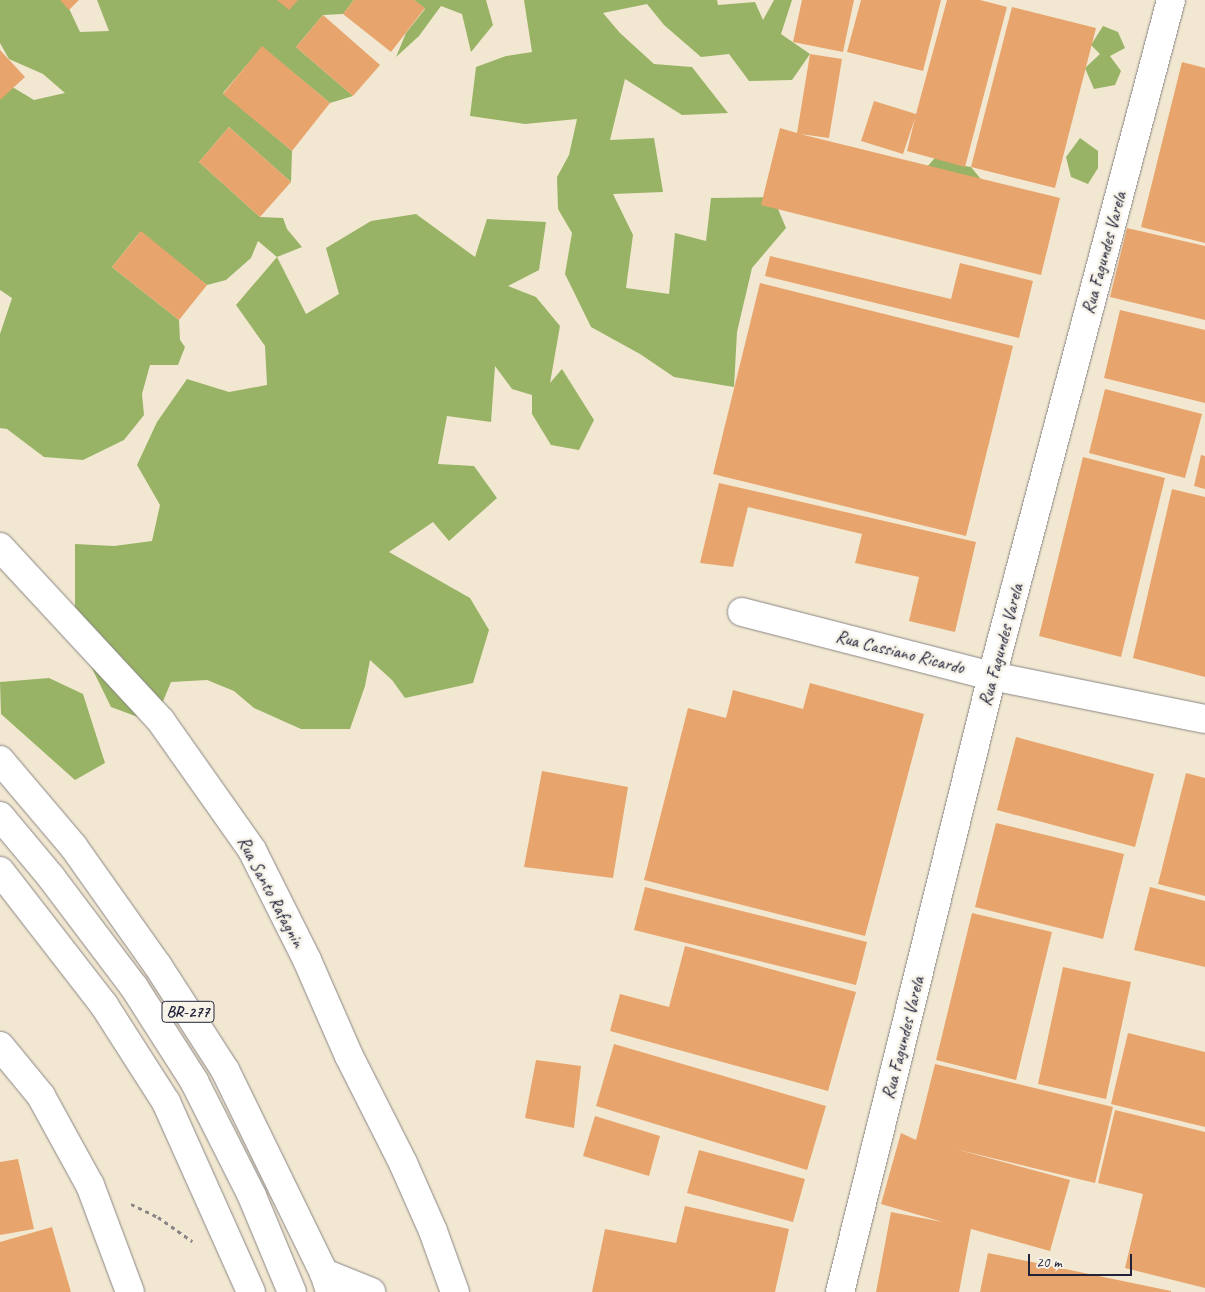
<!DOCTYPE html>
<style>
body{margin:0}
#map{position:relative;width:1205px;height:1292px;overflow:hidden;background:#f2e8d1;font-family:Caveat,sans-serif}
div>[style]{position:absolute}
.forest>*{inset:0;background:#98b365}
.building>*{inset:0;background:#e8a46d}
.path>*{height:3px;margin-top:-1.5px;transform-origin:0;background:repeating-linear-gradient(90deg,#8a8586 0 4px,transparent 0 8px)}
.roads{filter:drop-shadow(0 0 1px #8a8586) drop-shadow(0 0 1px #8a8586)}
.minor>*{height:28px;margin:-14px;padding:0 14px;transform-origin:14px;border-radius:14px;background:#fff}
.major>*{height:28px;margin:-14px;padding:0 14px;transform-origin:14px;border-radius:14px;background:#fff}
.highway>*{height:28px;margin:-14px;padding:0 14px;transform-origin:14px;border-radius:14px;background:#fff}
span{translate:-50% -50%;white-space:nowrap;text-align:center;line-height:1.15;-webkit-text-stroke:5px #f7f3e8;paint-order:stroke}
.shield-label span{padding:1px 4px;background:#f7f3e8;border:1px solid;border-radius:4px;-webkit-text-stroke-width:0}
.shield-label{font-size:16px;color:#22223b;font-weight:700}
.street-label{font-size:18px;color:#22223b}
.scale{position:absolute;left:1028px;top:1254px;width:104px;height:22px;box-sizing:border-box;border:2px solid #22223b;border-top:0;padding-left:6px;font-size:15px;line-height:18px;white-space:nowrap;color:#22223b;-webkit-text-stroke:4px #f7f3e8;paint-order:stroke}
</style>
<div id="map">
<div class="forest">
<div style="clip-path:polygon(0 0,65px 0,80px 32px,109px 31px,97px 0,354px 0,343px 14px,323px 15px,296px 47px,353px 96px,330px 103px,262px 47px,223px 93px,292px 151px,291px 182px,229px 127px,199px 162px,260px 217px,283px 218px,287px 229px,302px 247px,277px 257px,306px 314px,339px 294px,326px 248px,371px 221px,416px 214px,475px 257px,487px 219px,546px 222px,539px 270px,508px 286px,536px 297px,560px 326px,550px 383px,562px 369px,594px 420px,579px 450px,551px 445px,532px 414px,532px 395px,512px 389px,495px 366px,491px 422px,447px 416px,438px 464px,474px 466px,497px 498px,449px 541px,433px 522px,389px 552px,470px 598px,489px 630px,473px 683px,405px 698px,392px 680px,370px 660px,365px 686px,350px 729px,301px 729px,254px 708px,234px 691px,207px 680px,171px 682px,154px 723px,111px 707px,82px 648px,75px 616px,75px 544px,114px 546px,152px 541px,160px 505px,137px 465px,157px 422px,187px 379px,229px 392px,267px 385px,265px 346px,236px 305px,277px 257px,258px 241px,251px 258px,226px 280px,207px 285px,140px 232px,112px 267px,179px 320px,180px 340px,185px 347px,178px 365px,150px 365px,142px 394px,144px 415px,124px 440px,83px 460px,44px 457px,7px 429px,0 428px,0 334px,12px 298px,0 290px,0 87px,14px 88px,34px 100px,65px 93px,43px 74px,9px 59px,0 43px)"></div>
<div style="clip-path:polygon(414px 0,486px 0,493px 25px,471px 52px,462px 14px,441px 6px,419px 36px,396px 57px,406px 33px,425px 9px)"></div>
<div style="clip-path:polygon(524px 0,717px 0,718px 5px,755px 2px,763px 20px,774px 0,792px 0,781px 34px,810px 54px,792px 80px,749px 81px,729px 54px,701px 57px,664px 25px,647px 4px,603px 13px,620px 33px,654px 64px,692px 67px,728px 113px,682px 115px,625px 79px,610px 140px,654px 138px,663px 192px,613px 194px,633px 235px,626px 288px,669px 294px,675px 233px,706px 241px,711px 198px,773px 197px,786px 228px,752px 268px,737px 332px,734px 387px,674px 377px,640px 354px,591px 327px,565px 274px,572px 233px,558px 209px,557px 177px,569px 155px,577px 119px,525px 124px,470px 116px,476px 67px,506px 56px,532px 52px)"></div>
<div style="clip-path:polygon(1103px 26px,1118px 32px,1125px 48px,1110px 56px,1121px 71px,1115px 85px,1094px 89px,1085px 68px,1100px 54px,1091px 45px)"></div>
<div style="clip-path:polygon(1080px 138px,1098px 151px,1098px 168px,1088px 184px,1071px 177px,1066px 157px)"></div>
<div style="clip-path:polygon(940px 152px,959px 165px,971px 167px,980px 178px,970px 190px,920px 175px)"></div>
<div style="clip-path:polygon(49px 678px,83px 694px,105px 763px,75px 780px,1px 714px,0 682px)"></div>
</div>
<div class="building">
<div style="clip-path:polygon(60px 0,79px 0,69px 10px)"></div>
<div style="clip-path:polygon(277px 0,298px 0,289px 10px)"></div>
<div style="clip-path:polygon(354px 0,414px 0,425px 8px,391px 52px,343px 14px)"></div>
<div style="clip-path:polygon(802px 0,854px 0,843px 52px,793px 42px)"></div>
<div style="clip-path:polygon(861px 0,941px 0,923px 71px,847px 52px)"></div>
<div style="clip-path:polygon(947px 0,980px 0,1007px 7px,965px 167px,907px 151px,915px 118px,903px 154px,861px 141px,874px 101px,916px 114px)"></div>
<div style="clip-path:polygon(1012px 7px,1096px 28px,1055px 188px,971px 167px)"></div>
<div style="clip-path:polygon(323px 15px,380px 65px,353px 96px,296px 47px)"></div>
<div style="clip-path:polygon(262px 46px,330px 103px,292px 151px,223px 94px)"></div>
<div style="clip-path:polygon(0 50px,25px 77px,0 100px)"></div>
<div style="clip-path:polygon(810px 54px,842px 59px,829px 138px,800px 134px,1060px 198px,1041px 275px,761px 205px,780px 128px,797px 133px)"></div>
<div style="clip-path:polygon(1182px 62px,1205px 68px,1205px 243px,1141px 227px)"></div>
<div style="clip-path:polygon(229px 127px,291px 182px,260px 217px,199px 162px)"></div>
<div style="clip-path:polygon(1127px 228px,1205px 246px,1205px 320px,1110px 297px)"></div>
<div style="clip-path:polygon(141px 231px,207px 285px,179px 320px,112px 267px)"></div>
<div style="clip-path:polygon(770px 256px,951px 299px,960px 263px,1033px 281px,1019px 338px,765px 276px)"></div>
<div style="clip-path:polygon(760px 283px,1013px 346px,966px 536px,713px 474px)"></div>
<div style="clip-path:polygon(1120px 310px,1205px 330px,1205px 403px,1104px 378px)"></div>
<div style="clip-path:polygon(1105px 389px,1202px 414px,1185px 478px,1089px 453px)"></div>
<div style="clip-path:polygon(1201px 455px,1205px 456px,1205px 489px,1194px 486px)"></div>
<div style="clip-path:polygon(1083px 457px,1165px 478px,1121px 657px,1039px 636px)"></div>
<div style="clip-path:polygon(719px 483px,976px 542px,955px 632px,909px 621px,919px 577px,855px 563px,862px 534px,748px 507px,733px 567px,700px 563px)"></div>
<div style="clip-path:polygon(1172px 489px,1205px 497px,1205px 677px,1133px 658px)"></div>
<div style="clip-path:polygon(810px 683px,924px 714px,865px 936px,644px 880px,688px 708px,726px 718px,733px 690px,803px 709px)"></div>
<div style="clip-path:polygon(1016px 737px,1154px 774px,1135px 847px,997px 810px)"></div>
<div style="clip-path:polygon(542px 771px,628px 787px,613px 878px,524px 867px)"></div>
<div style="clip-path:polygon(1186px 773px,1205px 778px,1205px 896px,1158px 884px)"></div>
<div style="clip-path:polygon(996px 823px,1124px 854px,1103px 939px,975px 907px)"></div>
<div style="clip-path:polygon(645px 887px,867px 942px,856px 985px,634px 930px)"></div>
<div style="clip-path:polygon(1150px 887px,1205px 901px,1205px 967px,1134px 950px)"></div>
<div style="clip-path:polygon(972px 913px,1052px 932px,1016px 1080px,936px 1060px)"></div>
<div style="clip-path:polygon(685px 946px,856px 992px,828px 1091px,610px 1031px,620px 994px,669px 1007px)"></div>
<div style="clip-path:polygon(1063px 967px,1131px 982px,1106px 1099px,1038px 1084px)"></div>
<div style="clip-path:polygon(1128px 1033px,1205px 1052px,1205px 1127px,1111px 1104px)"></div>
<div style="clip-path:polygon(614px 1044px,826px 1106px,807px 1170px,596px 1106px)"></div>
<div style="clip-path:polygon(536px 1060px,581px 1066px,574px 1128px,525px 1118px)"></div>
<div style="clip-path:polygon(935px 1064px,1113px 1107px,1095px 1183px,955px 1149px,1070px 1180px,1050px 1251px,971px 1229px,959px 1292px,876px 1292px,891px 1212px,943px 1222px,881px 1204px,901px 1133px,916px 1140px)"></div>
<div style="clip-path:polygon(1115px 1110px,1205px 1132px,1205px 1288px,1125px 1268px,1143px 1194px,1098px 1183px)"></div>
<div style="clip-path:polygon(595px 1116px,660px 1136px,649px 1176px,583px 1156px)"></div>
<div style="clip-path:polygon(699px 1150px,805px 1179px,793px 1222px,687px 1193px)"></div>
<div style="clip-path:polygon(18px 1159px,34px 1229px,0 1235px,0 1162px)"></div>
<div style="clip-path:polygon(685px 1206px,789px 1229px,775px 1292px,592px 1292px,605px 1229px,676px 1243px)"></div>
<div style="clip-path:polygon(52px 1227px,71px 1292px,0 1292px,0 1242px)"></div>
<div style="clip-path:polygon(988px 1253px,1171px 1291px,1171px 1292px,980px 1292px)"></div>
</div>
<div class="path">
<div style="left:131px;top:1204px;width:30px;rotate:26deg"></div>
<div style="left:158px;top:1217px;width:42px;rotate:35.2deg"></div>
</div>
<div class="roads">
<div class="minor">
<div style="left:742px;top:612px;width:258px;rotate:14.4deg"></div>
<div style="left:992px;top:676px;width:217px;rotate:11.4deg"></div>
<div style="left:0;top:1046px;width:65px;rotate:50.6deg"></div>
<div style="left:41px;top:1096px;width:102px;rotate:61.2deg"></div>
<div style="left:90px;top:1185px;width:114px;rotate:69.5deg"></div>
<div style="left:840px;top:1292px;width:634px;rotate:-76.14deg"></div>
<div style="left:992px;top:676px;width:699px;rotate:-75.17deg"></div>
</div>
<div class="major">
<div style="left:0;top:547px;width:237px;rotate:47.2deg"></div>
<div style="left:161px;top:721px;width:158px;rotate:54.8deg"></div>
<div style="left:252px;top:850px;width:123px;rotate:63.4deg"></div>
<div style="left:307px;top:960px;width:105px;rotate:66.4deg"></div>
<div style="left:349px;top:1056px;width:120px;rotate:63.2deg"></div>
<div style="left:403px;top:1163px;width:74px;rotate:66.2deg"></div>
<div style="left:433px;top:1231px;width:65px;rotate:70.2deg"></div>
</div>
<div class="highway">
<div style="left:0;top:760px;width:113px;rotate:49.7deg"></div>
<div style="left:73px;top:846px;width:147px;rotate:54.7deg"></div>
<div style="left:158px;top:966px;width:124px;rotate:57.2deg"></div>
<div style="left:225px;top:1070px;width:226px;rotate:64deg"></div>
<div style="left:324px;top:1273px;width:20px;rotate:72deg"></div>
<div style="left:0;top:816px;width:80px;rotate:50.1deg"></div>
<div style="left:51px;top:877px;width:138px;rotate:53deg"></div>
<div style="left:134px;top:987px;width:112px;rotate:57.4deg"></div>
<div style="left:194px;top:1081px;width:129px;rotate:63.2deg"></div>
<div style="left:252px;top:1196px;width:104px;rotate:67.4deg"></div>
<div style="left:0;top:871px;width:170px;rotate:52.2deg"></div>
<div style="left:104px;top:1005px;width:115px;rotate:57.4deg"></div>
<div style="left:166px;top:1102px;width:208px;rotate:65.9deg"></div>
<div style="left:324px;top:1273px;width:51px;rotate:22deg"></div>
</div>
</div>
<div class="shield-label">
<span style="left:188px;top:1012px">BR-277</span>
</div>
<div class="street-label">
<span style="left:1104px;top:253px;rotate:-75deg">Rua Fagundes Varela</span>
<span style="left:1001px;top:645px;rotate:-75deg">Rua Fagundes Varela</span>
<span style="left:900px;top:652px;rotate:14deg">Rua Cassiano Ricardo</span>
<span style="left:271px;top:892px;rotate:62deg">Rua Santo Rafagnin</span>
<span style="left:903px;top:1038px;rotate:-76deg">Rua Fagundes Varela</span>
</div>
<div class="scale">20 m</div>
</div>
